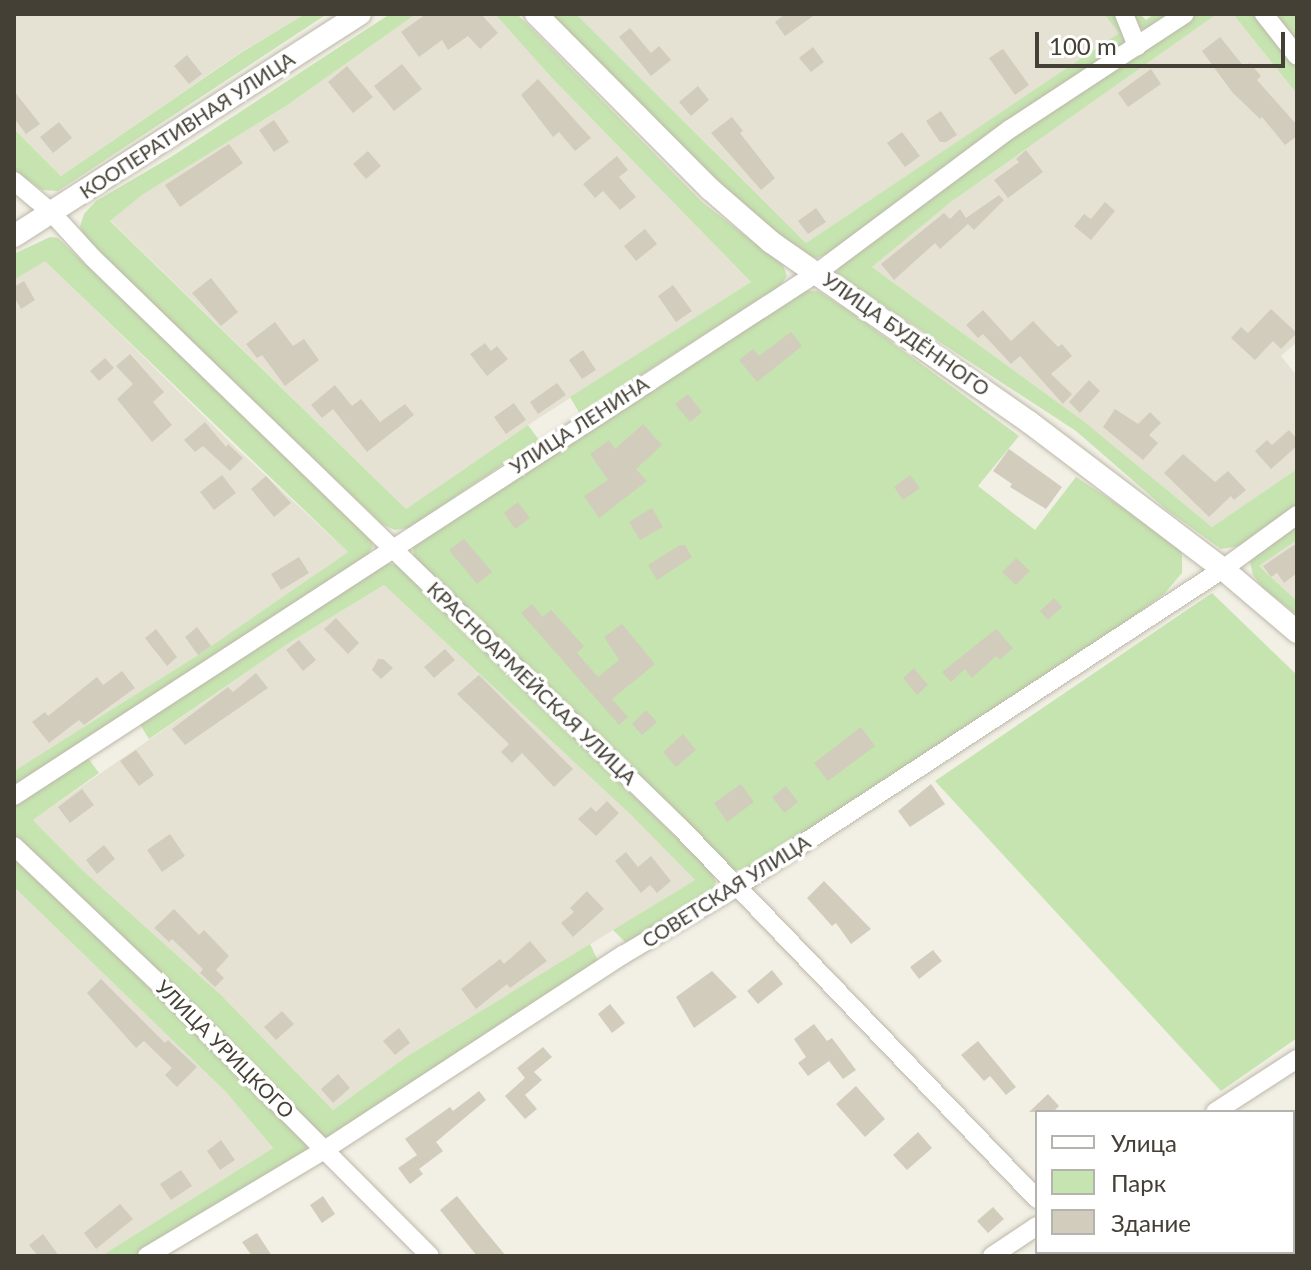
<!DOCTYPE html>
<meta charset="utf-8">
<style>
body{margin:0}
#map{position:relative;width:1311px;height:1270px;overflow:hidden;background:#f2efe5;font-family:Lato,sans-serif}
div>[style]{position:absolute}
.residential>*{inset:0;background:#e5e2d4}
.green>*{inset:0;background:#c6e4b0}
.building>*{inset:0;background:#d2ccbc}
.roads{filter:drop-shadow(0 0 2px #bcb8a9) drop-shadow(0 0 2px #bcb8a9)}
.minor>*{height:18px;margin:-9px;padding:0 9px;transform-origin:9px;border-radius:9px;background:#fff}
.tertiary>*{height:22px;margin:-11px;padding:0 11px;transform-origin:11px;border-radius:11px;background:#fff}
span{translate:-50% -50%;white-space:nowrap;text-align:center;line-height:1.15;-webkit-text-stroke:7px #fff;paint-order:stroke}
.street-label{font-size:20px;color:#444035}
.frame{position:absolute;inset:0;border:16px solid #444035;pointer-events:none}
.legend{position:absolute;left:1035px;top:1110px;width:260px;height:144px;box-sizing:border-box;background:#fff;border:2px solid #b4b3ae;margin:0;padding:10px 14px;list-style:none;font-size:24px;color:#444035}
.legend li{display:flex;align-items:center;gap:16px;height:40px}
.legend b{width:40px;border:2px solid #b4b3ae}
.scale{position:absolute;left:1035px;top:32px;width:250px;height:36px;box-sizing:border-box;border:4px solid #444035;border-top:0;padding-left:10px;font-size:24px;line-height:28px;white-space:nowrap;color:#444035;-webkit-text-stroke:6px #fff;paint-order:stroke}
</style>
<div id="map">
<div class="residential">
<div style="clip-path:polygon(14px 14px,305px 14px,241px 52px,61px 176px,14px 129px)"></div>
<div style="clip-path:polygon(416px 14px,495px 14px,551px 77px,751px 282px,528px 425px,406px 509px,110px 220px,142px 195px,286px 106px)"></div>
<div style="clip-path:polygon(576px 14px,1104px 14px,1119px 33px,806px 243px)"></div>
<div style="clip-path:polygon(1217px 14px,1233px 14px,1297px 94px,1297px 342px,1281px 356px,1297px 376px,1297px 469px,1212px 527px,1086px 423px,872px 267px,951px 202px)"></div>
<div style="clip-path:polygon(45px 260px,236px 448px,348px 552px,198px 655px,14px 771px,14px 280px)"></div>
<div style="clip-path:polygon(1297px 540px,1297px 601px,1259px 566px)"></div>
<div style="clip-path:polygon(384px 585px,630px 814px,695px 880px,406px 1057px,333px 1110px,221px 995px,81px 870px,33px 820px,292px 641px)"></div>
<div style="clip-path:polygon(14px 887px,226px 1092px,273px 1148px,101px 1256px,14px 1256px)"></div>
</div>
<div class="green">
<div style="clip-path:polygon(305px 14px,327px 14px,58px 191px,42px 190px,14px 170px,14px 129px,61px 176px,242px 52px)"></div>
<div style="clip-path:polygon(390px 14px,416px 14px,286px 106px,142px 195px,110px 221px,406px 509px,528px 425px,539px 440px,409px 528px,395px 530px,383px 525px,173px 325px,87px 240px,80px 227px,84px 214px,96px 201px,171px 157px)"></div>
<div style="clip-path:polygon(495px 14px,517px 14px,702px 202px,783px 265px,787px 276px,780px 286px,580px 414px,570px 397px,751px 282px,551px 77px)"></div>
<div style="clip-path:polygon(550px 14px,576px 14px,806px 243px,1119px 33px,1104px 14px,1118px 14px,1127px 36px,1121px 50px,831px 253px,816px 258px,805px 256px,756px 218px)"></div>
<div style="clip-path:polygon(1129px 14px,1140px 14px,1146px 20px,1154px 14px,1173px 14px,1145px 30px,1138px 27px)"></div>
<div style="clip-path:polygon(1192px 14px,1217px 14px,951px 202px,872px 267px,1086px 423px,1212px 527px,1297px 469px,1297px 505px,1241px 546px,1221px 549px,1167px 510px,1076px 431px,837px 275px,839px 263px,900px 214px)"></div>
<div style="clip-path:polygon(1233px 14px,1254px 14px,1297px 64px,1297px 94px)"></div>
<div style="clip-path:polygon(1272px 14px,1297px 14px,1297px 44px)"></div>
<div style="clip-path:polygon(50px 237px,58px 238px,370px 536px,373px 546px,366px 559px,14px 788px,14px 771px,198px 655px,348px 552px,45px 261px,14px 280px,14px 254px)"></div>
<div style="clip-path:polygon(796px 290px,818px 291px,853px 314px,1019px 436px,978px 486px,1035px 530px,1076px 477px,1169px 538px,1182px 553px,1182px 573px,1164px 594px,1073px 661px,747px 870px,732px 870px,414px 558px,413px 547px,418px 539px)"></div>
<div style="clip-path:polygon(1297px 520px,1297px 540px,1259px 566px,1297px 601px,1297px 615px,1263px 588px,1253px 575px,1250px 562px,1259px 550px)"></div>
<div style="clip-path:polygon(386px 563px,397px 565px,710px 870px,716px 882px,712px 893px,629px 946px,613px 930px,695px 880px,630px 814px,384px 585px,292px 641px,149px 739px,139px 723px)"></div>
<div style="clip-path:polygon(1212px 593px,1297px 675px,1297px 1038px,1221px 1091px,935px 781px)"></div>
<div style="clip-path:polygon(88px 758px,99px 773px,33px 820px,82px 870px,221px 995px,333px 1110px,406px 1057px,590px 944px,599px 963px,331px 1137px,324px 1137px,14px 835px,14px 804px)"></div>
<div style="clip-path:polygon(14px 852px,308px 1143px,306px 1152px,136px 1256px,101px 1256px,273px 1148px,226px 1092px,14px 887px)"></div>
</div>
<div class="building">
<div style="clip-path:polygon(426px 14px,481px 14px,498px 33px,480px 49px,468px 36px,448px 50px,442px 40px,419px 57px,401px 32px)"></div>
<div style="clip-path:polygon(785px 14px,816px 14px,785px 36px,775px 22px)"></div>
<div style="clip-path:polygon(630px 28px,651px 53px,659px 46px,671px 60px,651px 76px,619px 37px)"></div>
<div style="clip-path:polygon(1220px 37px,1245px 68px,1250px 63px,1261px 76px,1257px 80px,1297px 125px,1297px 136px,1285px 145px,1262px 117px,1260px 119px,1232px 92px,1202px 51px)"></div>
<div style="clip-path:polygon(813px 47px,824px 62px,811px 72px,799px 58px)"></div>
<div style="clip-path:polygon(1003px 49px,1029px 85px,1015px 95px,989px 58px)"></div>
<div style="clip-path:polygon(187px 55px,202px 74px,189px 84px,174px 66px)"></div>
<div style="clip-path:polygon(402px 64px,422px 89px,394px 111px,374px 86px)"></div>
<div style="clip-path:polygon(347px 66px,373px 97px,353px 113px,328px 82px)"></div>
<div style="clip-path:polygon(1151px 69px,1161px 84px,1128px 107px,1118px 93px)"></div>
<div style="clip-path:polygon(538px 79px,591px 138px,575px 151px,559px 132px,553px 137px,521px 95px)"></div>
<div style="clip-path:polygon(698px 86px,709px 100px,691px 116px,679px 102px)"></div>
<div style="clip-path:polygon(14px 91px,40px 124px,26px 134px,14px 118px)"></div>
<div style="clip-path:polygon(941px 111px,957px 135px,946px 142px,940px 142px,926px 121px)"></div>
<div style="clip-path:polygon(732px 117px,743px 131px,740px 133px,775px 178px,761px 190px,711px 133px)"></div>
<div style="clip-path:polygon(274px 120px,289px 142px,274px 152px,259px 130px)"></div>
<div style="clip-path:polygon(59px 122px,72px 138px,53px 153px,40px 137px)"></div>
<div style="clip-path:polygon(902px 132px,920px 156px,905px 167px,887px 143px)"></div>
<div style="clip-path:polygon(229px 144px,243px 163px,180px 207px,165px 185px)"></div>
<div style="clip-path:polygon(1026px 150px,1043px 172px,1008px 198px,994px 180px,1019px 162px,1016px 159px)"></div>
<div style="clip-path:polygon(368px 151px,381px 166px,366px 179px,353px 164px)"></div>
<div style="clip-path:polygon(617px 156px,628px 170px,619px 177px,636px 197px,620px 210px,603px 191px,595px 198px,583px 184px)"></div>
<div style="clip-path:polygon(999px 195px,1004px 200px,974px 230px,968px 224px,940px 249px,935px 243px,894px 280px,881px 264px,944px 213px,950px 219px,960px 209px,966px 218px)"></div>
<div style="clip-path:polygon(1105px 202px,1115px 211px,1091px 240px,1074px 226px,1084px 214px,1091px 219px)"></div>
<div style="clip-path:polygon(816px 208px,826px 222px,808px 234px,798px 221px)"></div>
<div style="clip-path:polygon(645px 229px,657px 244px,636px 261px,624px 246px)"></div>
<div style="clip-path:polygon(211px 278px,238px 312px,221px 326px,192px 293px)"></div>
<div style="clip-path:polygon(24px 281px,35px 300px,21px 309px,14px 297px,14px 287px)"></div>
<div style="clip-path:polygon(673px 285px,692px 311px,676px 322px,658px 296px)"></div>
<div style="clip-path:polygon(1271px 309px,1297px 333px,1281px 349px,1273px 341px,1255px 360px,1231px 338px,1241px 327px,1248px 333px)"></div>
<div style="clip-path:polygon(983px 310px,1011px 341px,1033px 321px,1058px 347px,1062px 344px,1072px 356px,1051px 374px,1072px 394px,1063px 404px,1020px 356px,1011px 364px,983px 334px,978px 338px,966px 325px)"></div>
<div style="clip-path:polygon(275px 322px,293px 346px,304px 339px,319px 360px,285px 386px,262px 355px,257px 358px,246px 344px)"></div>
<div style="clip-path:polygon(791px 332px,802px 346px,757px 382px,739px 360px,753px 349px,759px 356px)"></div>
<div style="clip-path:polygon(485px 343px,491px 351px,497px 346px,508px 359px,487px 376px,470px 354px)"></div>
<div style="clip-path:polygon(583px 350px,596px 370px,582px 379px,569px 360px)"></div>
<div style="clip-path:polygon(130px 354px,164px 392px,153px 402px,172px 425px,152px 442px,117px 399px,133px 384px,116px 366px)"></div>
<div style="clip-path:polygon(105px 358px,114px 368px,99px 381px,90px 371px)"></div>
<div style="clip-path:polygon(1089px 380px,1100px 391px,1080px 413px,1069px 402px)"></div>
<div style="clip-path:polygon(557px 383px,566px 395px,538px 414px,530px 402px)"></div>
<div style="clip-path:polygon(335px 385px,352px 406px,361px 399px,380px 422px,405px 404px,414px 415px,367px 452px,333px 409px,322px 418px,311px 405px)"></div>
<div style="clip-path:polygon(688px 394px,702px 412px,690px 422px,675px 404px)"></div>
<div style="clip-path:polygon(514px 403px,526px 420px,506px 434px,494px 417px)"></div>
<div style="clip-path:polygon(1115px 409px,1138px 424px,1150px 412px,1161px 423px,1149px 435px,1158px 443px,1143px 460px,1103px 427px)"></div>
<div style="clip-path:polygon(205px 422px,226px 447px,228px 444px,243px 458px,230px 471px,203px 446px,195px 452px,184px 440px)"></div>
<div style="clip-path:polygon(643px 424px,662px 445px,636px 469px,647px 481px,599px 518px,584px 496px,608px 480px,590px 454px,609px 440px,615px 449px)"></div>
<div style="clip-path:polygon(1289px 430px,1297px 439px,1297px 446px,1271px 469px,1255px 451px,1267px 440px,1272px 445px)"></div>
<div style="clip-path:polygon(1009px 449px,1062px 487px,1046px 509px,1010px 487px,1012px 484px,993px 471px)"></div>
<div style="clip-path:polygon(1183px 454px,1215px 482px,1228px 471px,1246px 490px,1234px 500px,1231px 496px,1209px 517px,1164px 473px)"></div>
<div style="clip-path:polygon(222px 475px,236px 493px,214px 510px,200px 492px)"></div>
<div style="clip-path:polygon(910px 475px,920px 488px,903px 500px,894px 487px)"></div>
<div style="clip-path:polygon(266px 476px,291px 503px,274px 517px,251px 489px)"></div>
<div style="clip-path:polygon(518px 502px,530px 518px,515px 529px,504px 513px)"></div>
<div style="clip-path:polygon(652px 508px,663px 527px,640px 540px,629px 522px)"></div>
<div style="clip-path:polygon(464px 539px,492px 572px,477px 584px,449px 550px)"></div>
<div style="clip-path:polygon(1297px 543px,1297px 573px,1284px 583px,1277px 573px,1271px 577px,1263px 566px)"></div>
<div style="clip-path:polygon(680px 545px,685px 545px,692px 557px,657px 580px,648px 565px)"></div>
<div style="clip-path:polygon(299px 557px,309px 573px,281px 590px,271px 574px)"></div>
<div style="clip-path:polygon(1016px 558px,1030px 571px,1016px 585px,1002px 572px)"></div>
<div style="clip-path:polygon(1054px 598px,1062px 607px,1048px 620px,1040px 611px)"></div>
<div style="clip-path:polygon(532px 604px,543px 617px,551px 610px,572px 633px,584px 646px,577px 653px,598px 677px,619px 660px,604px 637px,622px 624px,655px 664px,612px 699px,628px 717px,619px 725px,521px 613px)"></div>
<div style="clip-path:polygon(336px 618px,359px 643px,348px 654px,324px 629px)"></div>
<div style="clip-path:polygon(197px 627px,211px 646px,198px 655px,185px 637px)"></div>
<div style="clip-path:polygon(156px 629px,177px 657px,167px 666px,145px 638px)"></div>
<div style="clip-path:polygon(996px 629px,1013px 648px,1000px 660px,996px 656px,972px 678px,965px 669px,951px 682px,942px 672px)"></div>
<div style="clip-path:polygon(299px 640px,316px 660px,303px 671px,286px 650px)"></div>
<div style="clip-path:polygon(445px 649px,455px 660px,434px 678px,424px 667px)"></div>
<div style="clip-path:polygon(378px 659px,383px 659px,393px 668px,381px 679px,372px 670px)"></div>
<div style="clip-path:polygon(914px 668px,928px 685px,917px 695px,903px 678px)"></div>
<div style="clip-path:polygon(122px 671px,135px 688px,84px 725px,79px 720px,49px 743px,32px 722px,45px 712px,48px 716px,97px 677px,103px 685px)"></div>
<div style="clip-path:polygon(256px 673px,268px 688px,185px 745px,172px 729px,228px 687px,233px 692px)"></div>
<div style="clip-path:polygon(479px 675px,573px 769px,554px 787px,522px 753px,512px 763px,501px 752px,509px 744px,457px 694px)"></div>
<div style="clip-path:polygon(646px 710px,657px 722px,642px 735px,632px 724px)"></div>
<div style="clip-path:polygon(861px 727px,875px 746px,828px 781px,814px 763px)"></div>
<div style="clip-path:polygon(683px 734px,696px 750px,676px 767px,663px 752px)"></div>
<div style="clip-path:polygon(136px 750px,154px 775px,139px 786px,120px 761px)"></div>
<div style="clip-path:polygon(741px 784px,754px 802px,727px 822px,714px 803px)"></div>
<div style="clip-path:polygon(931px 784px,945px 804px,910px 827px,898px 811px)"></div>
<div style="clip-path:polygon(786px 786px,798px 802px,784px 813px,772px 797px)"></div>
<div style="clip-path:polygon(82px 789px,94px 805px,70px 823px,58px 807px)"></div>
<div style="clip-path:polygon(607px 801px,619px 813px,596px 836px,578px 819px,591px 807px,596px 812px)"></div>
<div style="clip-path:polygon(170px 834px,185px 856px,162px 872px,147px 850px)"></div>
<div style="clip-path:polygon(104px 845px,115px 859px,97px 874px,86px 860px)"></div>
<div style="clip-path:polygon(626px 852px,638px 867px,651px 856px,671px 881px,657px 893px,650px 885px,641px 893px,615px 861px)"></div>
<div style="clip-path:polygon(824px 881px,871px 929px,851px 944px,836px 923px,832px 926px,807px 898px)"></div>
<div style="clip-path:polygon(587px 891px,604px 909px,573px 937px,561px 923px,574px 912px,570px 908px)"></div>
<div style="clip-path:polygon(174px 909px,199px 935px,204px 930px,229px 956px,216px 970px,224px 978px,215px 987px,200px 973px,203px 969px,172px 939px,169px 942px,154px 928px)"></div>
<div style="clip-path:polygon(530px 941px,547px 961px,510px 988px,507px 984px,476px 1009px,461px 989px,500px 959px,504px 964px)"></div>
<div style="clip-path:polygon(933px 950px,942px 961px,919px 979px,910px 967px)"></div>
<div style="clip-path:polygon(772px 970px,783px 984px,758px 1004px,747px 991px)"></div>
<div style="clip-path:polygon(712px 971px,737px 997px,694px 1028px,676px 997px)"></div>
<div style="clip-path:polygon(101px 979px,165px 1043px,168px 1040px,197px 1067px,177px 1087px,165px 1075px,172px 1068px,144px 1041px,136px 1048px,87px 993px)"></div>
<div style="clip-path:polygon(610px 1004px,625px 1023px,612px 1033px,598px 1014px)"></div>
<div style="clip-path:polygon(282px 1011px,294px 1024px,276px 1040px,264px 1027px)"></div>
<div style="clip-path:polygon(814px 1024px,827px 1041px,832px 1038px,856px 1070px,843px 1079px,829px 1061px,808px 1076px,798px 1063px,806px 1057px,794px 1039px)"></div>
<div style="clip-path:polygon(399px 1028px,410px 1043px,395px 1055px,383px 1041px)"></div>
<div style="clip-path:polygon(978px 1041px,1016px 1087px,1006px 1095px,990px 1076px,984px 1081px,961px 1055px)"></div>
<div style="clip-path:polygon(543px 1047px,552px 1057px,534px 1072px,542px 1080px,525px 1095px,537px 1109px,525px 1119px,505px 1096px,525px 1078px,517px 1068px)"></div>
<div style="clip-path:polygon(338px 1074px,350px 1088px,333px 1103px,321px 1089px)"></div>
<div style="clip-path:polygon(856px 1086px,885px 1119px,865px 1137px,836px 1104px)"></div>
<div style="clip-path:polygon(479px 1091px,486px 1100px,436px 1142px,443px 1151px,419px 1169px,423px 1174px,410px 1184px,398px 1168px,417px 1155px,405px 1139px,450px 1107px,453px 1111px)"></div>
<div style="clip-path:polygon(1048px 1094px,1059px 1106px,1053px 1112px,1029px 1112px)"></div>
<div style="clip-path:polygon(918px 1132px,932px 1148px,907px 1170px,893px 1155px)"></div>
<div style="clip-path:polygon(221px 1140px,235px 1160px,220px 1170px,207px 1151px)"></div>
<div style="clip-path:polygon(181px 1170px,192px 1186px,171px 1200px,160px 1184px)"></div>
<div style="clip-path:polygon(323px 1196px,335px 1214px,322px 1223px,310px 1205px)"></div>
<div style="clip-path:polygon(457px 1196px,482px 1227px,506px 1256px,477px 1256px,440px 1210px)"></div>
<div style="clip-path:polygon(120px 1204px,133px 1219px,96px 1249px,84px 1233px)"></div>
<div style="clip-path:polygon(993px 1207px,1004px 1219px,988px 1233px,977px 1221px)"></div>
<div style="clip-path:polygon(257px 1233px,272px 1256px,252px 1256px,242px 1242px)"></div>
<div style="clip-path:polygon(43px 1234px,59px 1256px,38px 1256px,29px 1245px)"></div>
</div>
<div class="roads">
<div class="minor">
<div style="left:1124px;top:14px;width:35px;rotate:68deg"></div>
<div style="left:1264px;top:14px;width:53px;rotate:51.8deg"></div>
<div style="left:14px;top:181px;width:48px;rotate:40deg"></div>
<div style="left:51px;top:212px;width:62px;rotate:47.6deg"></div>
<div style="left:93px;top:258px;width:818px;rotate:44.11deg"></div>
<div style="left:680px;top:827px;width:516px;rotate:46.18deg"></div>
<div style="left:14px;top:796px;width:960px;rotate:-33.09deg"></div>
<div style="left:818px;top:272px;width:239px;rotate:-36.7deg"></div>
<div style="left:1010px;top:129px;width:209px;rotate:-33.3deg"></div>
<div style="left:14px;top:846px;width:192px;rotate:43.5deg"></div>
<div style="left:153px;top:978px;width:392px;rotate:45.1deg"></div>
<div style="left:1215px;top:1112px;width:98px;rotate:-32.9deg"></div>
<div style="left:1089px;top:1252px;width:6px;rotate:45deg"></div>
<div style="left:147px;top:1256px;width:209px;rotate:-30.9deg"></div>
<div style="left:326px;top:1149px;width:355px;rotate:-33.2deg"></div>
<div style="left:623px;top:955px;width:131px;rotate:-30.9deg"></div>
<div style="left:735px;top:888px;width:583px;rotate:-33.17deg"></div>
<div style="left:1223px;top:569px;width:92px;rotate:-36.1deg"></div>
<div style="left:992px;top:1256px;width:54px;rotate:-33.7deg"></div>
</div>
<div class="tertiary">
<div style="left:536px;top:14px;width:247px;rotate:45.2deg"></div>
<div style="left:710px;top:189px;width:81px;rotate:41deg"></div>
<div style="left:771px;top:242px;width:315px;rotate:34.9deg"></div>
<div style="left:1029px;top:422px;width:243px;rotate:37.2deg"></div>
<div style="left:1223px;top:569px;width:97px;rotate:40.4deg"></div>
<div style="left:14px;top:236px;width:411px;rotate:-32.7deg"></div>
</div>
</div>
<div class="street-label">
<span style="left:187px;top:125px;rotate:-33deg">КООПЕРАТИВНАЯ УЛИЦА</span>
<span style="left:906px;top:334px;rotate:35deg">УЛИЦА БУДЁННОГО</span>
<span style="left:579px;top:425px;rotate:-33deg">УЛИЦА ЛЕНИНА</span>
<span style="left:532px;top:683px;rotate:44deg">КРАСНОАРМЕЙСКАЯ УЛИЦА</span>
<span style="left:726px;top:891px;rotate:-32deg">СОВЕТСКАЯ УЛИЦА</span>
<span style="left:225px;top:1049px;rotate:45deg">УЛИЦА УРИЦКОГО</span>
</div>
<div class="frame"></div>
<ul class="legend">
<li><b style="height:10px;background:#fff"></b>Улица</li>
<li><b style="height:22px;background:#c6e4b0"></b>Парк</li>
<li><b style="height:22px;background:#d2ccbc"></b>Здание</li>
</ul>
<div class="scale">100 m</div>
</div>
